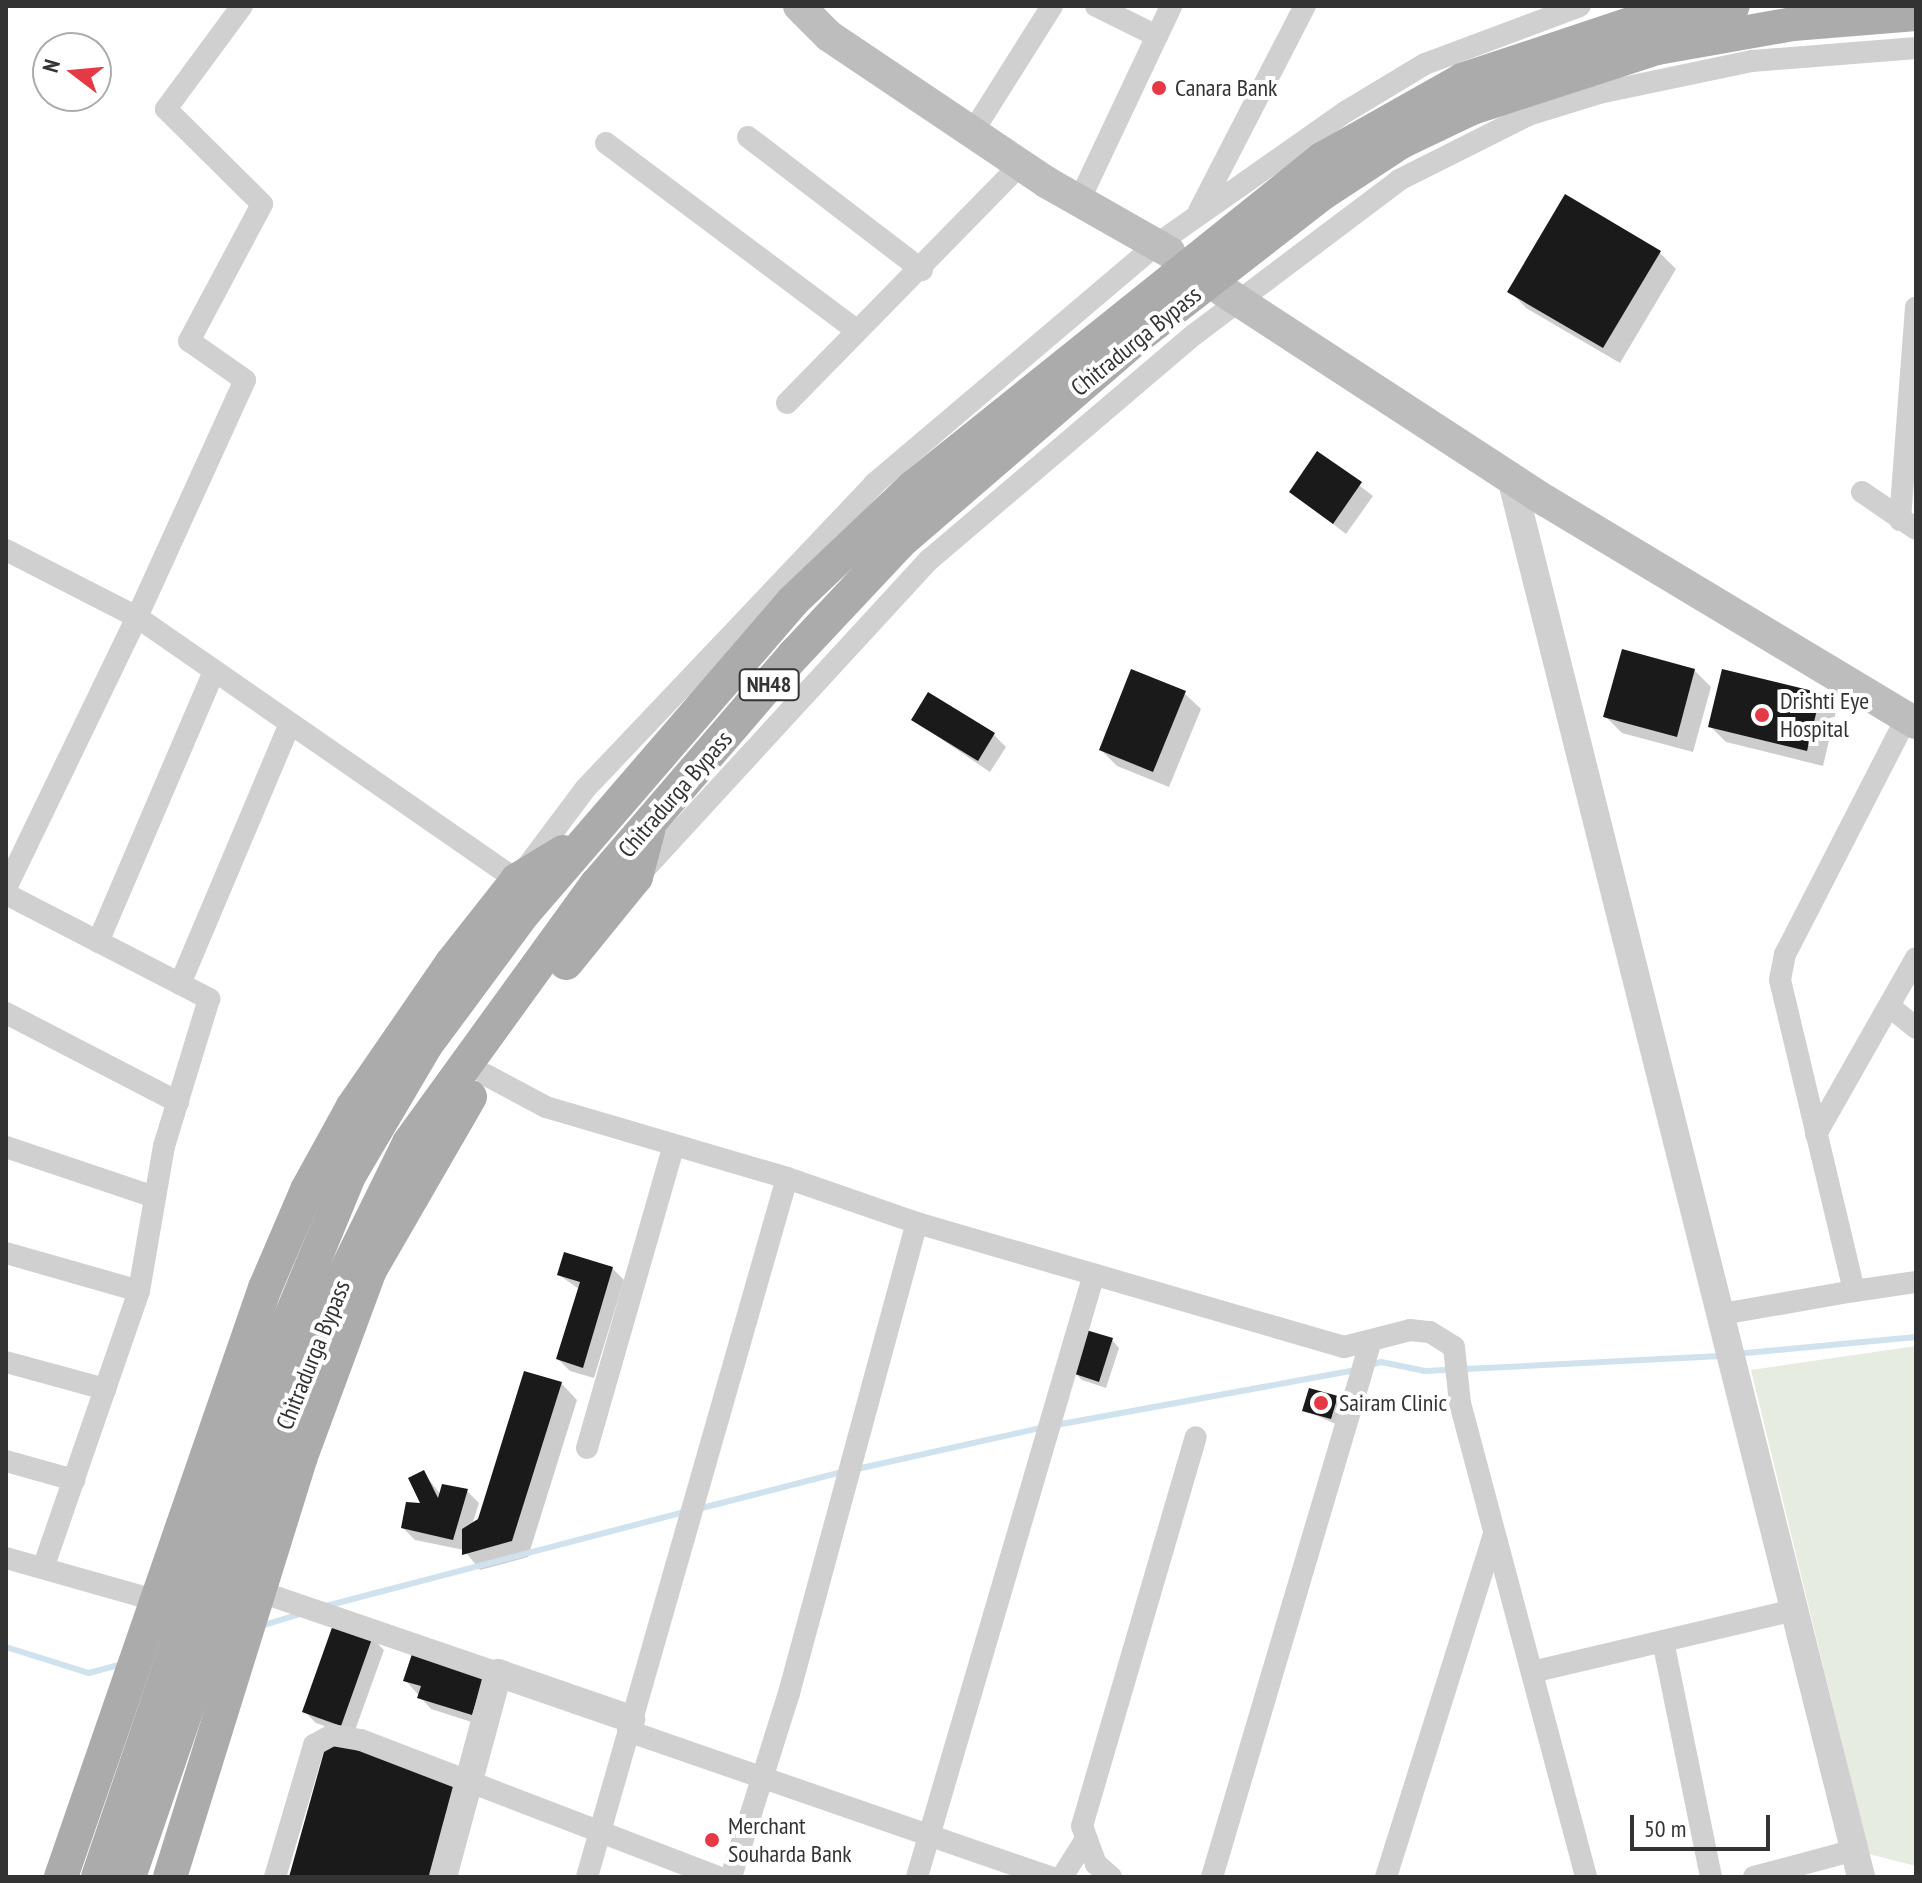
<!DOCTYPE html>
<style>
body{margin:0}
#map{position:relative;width:1922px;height:1883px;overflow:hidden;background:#fff;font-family:"PT Sans Narrow",sans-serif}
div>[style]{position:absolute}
.green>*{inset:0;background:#e6ecdf}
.shadow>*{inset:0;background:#0003}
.stream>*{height:6px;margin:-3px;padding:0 3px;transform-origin:3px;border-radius:3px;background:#cfe2ee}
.building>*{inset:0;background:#1a1a1a}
.minor>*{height:22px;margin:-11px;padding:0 11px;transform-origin:11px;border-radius:11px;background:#d0d0d0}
.tertiary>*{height:28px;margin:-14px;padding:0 14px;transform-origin:14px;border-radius:14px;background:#d0d0d0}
.secondary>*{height:32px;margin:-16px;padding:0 16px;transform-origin:16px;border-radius:16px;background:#bdbdbd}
.primary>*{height:34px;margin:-17px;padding:0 17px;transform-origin:17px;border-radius:17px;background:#ababab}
.dots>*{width:22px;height:22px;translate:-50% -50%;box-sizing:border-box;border:4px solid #fff;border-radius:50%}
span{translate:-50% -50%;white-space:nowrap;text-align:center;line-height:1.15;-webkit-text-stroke:8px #fff;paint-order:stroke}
.shield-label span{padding:2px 6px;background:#fff;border:2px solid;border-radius:6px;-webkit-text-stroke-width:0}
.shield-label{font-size:22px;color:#333;font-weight:700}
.poi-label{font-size:24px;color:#333}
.left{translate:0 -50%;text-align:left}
.street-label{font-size:24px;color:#333}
.frame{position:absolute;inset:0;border:8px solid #333;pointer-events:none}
.north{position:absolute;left:32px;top:32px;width:80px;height:80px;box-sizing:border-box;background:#fff;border:2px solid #adadad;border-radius:50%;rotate:286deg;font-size:22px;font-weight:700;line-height:32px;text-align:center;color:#333}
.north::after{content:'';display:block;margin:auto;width:28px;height:36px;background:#e63946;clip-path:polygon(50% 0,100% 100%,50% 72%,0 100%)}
.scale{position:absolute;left:1630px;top:1815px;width:140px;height:36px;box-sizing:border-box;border:4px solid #333;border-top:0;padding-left:10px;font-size:24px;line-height:28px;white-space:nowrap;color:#333;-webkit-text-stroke:6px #fff;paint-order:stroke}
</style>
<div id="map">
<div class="green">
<div style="clip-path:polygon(1916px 1346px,1916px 1866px,1869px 1854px,1751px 1370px)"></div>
</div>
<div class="shadow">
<div style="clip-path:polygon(1660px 253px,1676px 269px,1620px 363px,1526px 308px,1510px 291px)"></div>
<div style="clip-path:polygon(1318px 454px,1373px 496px,1346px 534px,1291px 492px)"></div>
<div style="clip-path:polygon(1694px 670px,1711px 687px,1693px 752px,1622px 733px,1606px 717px)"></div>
<div style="clip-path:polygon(1184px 693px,1201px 709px,1169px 787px,1117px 766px,1101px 750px)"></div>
<div style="clip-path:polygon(1820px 695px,1836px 711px,1823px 766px,1726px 742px,1710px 726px)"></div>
<div style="clip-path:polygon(913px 720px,994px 735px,1006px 747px,990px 772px)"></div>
<div style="clip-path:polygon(612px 1268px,624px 1280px,594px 1378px,570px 1371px,558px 1359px,579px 1289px,559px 1275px)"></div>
<div style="clip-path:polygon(1112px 1340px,1119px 1348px,1106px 1388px,1082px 1380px,1074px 1372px)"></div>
<div style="clip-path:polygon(561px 1383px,577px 1400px,528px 1557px,480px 1570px,464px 1550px,415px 1540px,403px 1528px,423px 1505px,423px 1472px,441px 1495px,467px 1491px,479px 1503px,472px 1525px,480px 1520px)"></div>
<div style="clip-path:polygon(1337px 1398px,1344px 1406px,1338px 1425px,1304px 1410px)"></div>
<div style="clip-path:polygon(372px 1638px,384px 1650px,353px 1736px,316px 1723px,304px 1711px)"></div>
<div style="clip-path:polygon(484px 1675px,484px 1726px,431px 1709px,406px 1681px)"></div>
</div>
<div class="stream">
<div style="left:1736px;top:1354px;width:181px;rotate:-5.4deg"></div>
<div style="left:1370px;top:1365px;width:11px;rotate:-15deg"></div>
<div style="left:1381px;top:1362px;width:45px;rotate:11.6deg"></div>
<div style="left:1425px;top:1371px;width:296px;rotate:-2.9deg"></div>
<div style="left:1056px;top:1425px;width:305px;rotate:-10.4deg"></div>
<div style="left:857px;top:1469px;width:193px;rotate:-12.6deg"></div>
<div style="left:698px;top:1509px;width:149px;rotate:-14.4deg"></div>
<div style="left:326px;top:1606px;width:373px;rotate:-14.7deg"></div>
<div style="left:261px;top:1626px;width:41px;rotate:-17.1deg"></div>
<div style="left:6px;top:1647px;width:87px;rotate:17.4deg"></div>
<div style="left:89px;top:1673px;width:31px;rotate:-15deg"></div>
</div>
<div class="building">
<div style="clip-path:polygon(1565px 194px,1661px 251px,1603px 348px,1507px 292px)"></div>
<div style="clip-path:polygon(1317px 451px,1362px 482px,1333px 524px,1289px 492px)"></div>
<div style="clip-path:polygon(1622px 649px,1695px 669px,1677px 737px,1603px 717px)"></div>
<div style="clip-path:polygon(1131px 669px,1186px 691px,1153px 772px,1099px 750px)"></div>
<div style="clip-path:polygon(1722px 669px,1821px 693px,1807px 751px,1708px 727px)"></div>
<div style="clip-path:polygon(928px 692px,995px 733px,978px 761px,911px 720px)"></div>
<div style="clip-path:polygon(564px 1252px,613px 1267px,583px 1368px,556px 1359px,580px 1282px,557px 1275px)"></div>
<div style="clip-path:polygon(1086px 1330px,1113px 1338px,1099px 1382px,1072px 1373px)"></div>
<div style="clip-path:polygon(524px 1371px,562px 1382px,512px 1541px,462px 1555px,462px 1529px,478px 1519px)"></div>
<div style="clip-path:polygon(1309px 1388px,1338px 1396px,1331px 1419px,1302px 1411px)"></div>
<div style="clip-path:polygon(424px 1470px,438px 1498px,442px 1484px,468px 1489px,453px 1540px,401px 1528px,406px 1502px,420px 1503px,408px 1478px)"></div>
<div style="clip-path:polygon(334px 1622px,373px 1636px,341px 1726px,302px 1712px)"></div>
<div style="clip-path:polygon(413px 1651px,485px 1674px,472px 1715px,417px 1698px,421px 1686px,403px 1681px)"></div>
<div style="clip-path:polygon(329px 1734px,460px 1783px,435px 1877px,289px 1877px)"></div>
</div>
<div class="minor">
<div style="left:1096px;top:6px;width:68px;rotate:26.2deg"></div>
<div style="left:972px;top:133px;width:150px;rotate:-57.8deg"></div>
<div style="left:748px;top:137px;width:219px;rotate:37.4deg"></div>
<div style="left:606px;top:143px;width:312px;rotate:36.8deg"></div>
<div style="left:1079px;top:201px;width:216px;rotate:-64.7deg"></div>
<div style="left:1199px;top:211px;width:231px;rotate:-62.7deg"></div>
<div style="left:787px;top:403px;width:333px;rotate:-45.6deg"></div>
<div style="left:1862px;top:492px;width:65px;rotate:34.4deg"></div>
<div style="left:1900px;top:520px;width:213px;rotate:-85.7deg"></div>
<div style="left:6px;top:550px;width:147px;rotate:27.1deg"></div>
<div style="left:137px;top:617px;width:260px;rotate:-65.5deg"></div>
<div style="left:245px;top:380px;width:68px;rotate:-145.1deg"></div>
<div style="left:189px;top:341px;width:155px;rotate:-61.9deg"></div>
<div style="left:262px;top:204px;width:135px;rotate:-135.3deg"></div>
<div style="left:166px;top:109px;width:128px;rotate:-53.6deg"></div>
<div style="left:1907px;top:717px;width:267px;rotate:117.2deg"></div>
<div style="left:1785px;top:954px;width:26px;rotate:101deg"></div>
<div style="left:1780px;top:980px;width:320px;rotate:76.6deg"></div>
<div style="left:1854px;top:1291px;width:63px;rotate:-8.3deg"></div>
<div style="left:640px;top:874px;width:427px;rotate:-47.4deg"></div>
<div style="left:929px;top:560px;width:349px;rotate:-40.4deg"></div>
<div style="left:1195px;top:334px;width:256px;rotate:-37deg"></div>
<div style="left:1399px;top:180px;width:144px;rotate:-26.7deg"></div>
<div style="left:1528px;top:115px;width:74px;rotate:-17.2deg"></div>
<div style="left:1599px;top:93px;width:156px;rotate:-11.8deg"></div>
<div style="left:1752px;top:61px;width:165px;rotate:-4.5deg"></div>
<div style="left:6px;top:888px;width:301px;rotate:-64.2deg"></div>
<div style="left:137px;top:617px;width:462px;rotate:34.7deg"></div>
<div style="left:517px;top:880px;width:114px;rotate:-53.2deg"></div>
<div style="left:585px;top:789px;width:420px;rotate:-46.5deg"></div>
<div style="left:874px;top:484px;width:370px;rotate:-40.3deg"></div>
<div style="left:1156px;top:245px;width:233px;rotate:-35.1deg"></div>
<div style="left:1347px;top:111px;width:91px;rotate:-31.1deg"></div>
<div style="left:1425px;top:64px;width:165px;rotate:-20.5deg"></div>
<div style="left:6px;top:894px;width:229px;rotate:27.3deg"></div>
<div style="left:209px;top:999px;width:154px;rotate:107deg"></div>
<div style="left:164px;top:1146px;width:147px;rotate:99.8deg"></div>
<div style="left:139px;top:1291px;width:293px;rotate:109.1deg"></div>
<div style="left:98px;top:942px;width:295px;rotate:-66.8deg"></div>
<div style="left:180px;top:984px;width:283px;rotate:-67.1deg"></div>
<div style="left:1889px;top:1006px;width:35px;rotate:39deg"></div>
<div style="left:6px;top:1013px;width:194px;rotate:27.4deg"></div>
<div style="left:486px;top:1075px;width:68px;rotate:28.1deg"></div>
<div style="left:546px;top:1107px;width:251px;rotate:16.4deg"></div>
<div style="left:787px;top:1178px;width:138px;rotate:19.1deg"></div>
<div style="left:917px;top:1223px;width:445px;rotate:16.2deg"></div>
<div style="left:1344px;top:1347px;width:68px;rotate:-14.4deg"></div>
<div style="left:1410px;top:1330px;width:20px;rotate:6deg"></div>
<div style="left:1430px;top:1332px;width:28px;rotate:32deg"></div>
<div style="left:1454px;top:1347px;width:56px;rotate:83.9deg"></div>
<div style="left:1460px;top:1403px;width:490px;rotate:75.1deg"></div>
<div style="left:1816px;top:1134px;width:202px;rotate:-60.4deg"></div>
<div style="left:6px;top:1147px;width:157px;rotate:18.6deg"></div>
<div style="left:6px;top:1253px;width:138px;rotate:15.9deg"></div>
<div style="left:1722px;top:1314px;width:134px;rotate:-9.9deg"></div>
<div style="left:6px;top:1362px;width:103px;rotate:15.3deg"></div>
<div style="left:587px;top:1448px;width:315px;rotate:-74deg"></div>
<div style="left:6px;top:1461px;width:71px;rotate:15.6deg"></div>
<div style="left:6px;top:1558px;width:158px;rotate:15.8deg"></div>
<div style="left:258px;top:1591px;width:254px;rotate:18.9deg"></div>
<div style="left:1663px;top:1641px;width:241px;rotate:78.5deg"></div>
<div style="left:1532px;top:1672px;width:270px;rotate:-13.3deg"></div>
<div style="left:628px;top:1731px;width:447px;rotate:19.1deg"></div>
<div style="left:275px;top:1877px;width:138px;rotate:-73.5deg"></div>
<div style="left:314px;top:1745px;width:21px;rotate:-29deg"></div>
<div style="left:332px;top:1735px;width:29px;rotate:10deg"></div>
<div style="left:361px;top:1740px;width:381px;rotate:21deg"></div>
<div style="left:587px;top:1877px;width:727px;rotate:-74.03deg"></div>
<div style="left:731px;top:1877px;width:193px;rotate:-72.5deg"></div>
<div style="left:789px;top:1693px;width:487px;rotate:-74.8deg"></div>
<div style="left:917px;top:1877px;width:628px;rotate:-73.64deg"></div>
<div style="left:1062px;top:1877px;width:41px;rotate:-57.8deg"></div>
<div style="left:1111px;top:1877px;width:20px;rotate:-139deg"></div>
<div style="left:1096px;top:1864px;width:40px;rotate:-110.2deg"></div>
<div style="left:1082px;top:1826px;width:405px;rotate:-73.7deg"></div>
<div style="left:1212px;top:1877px;width:556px;rotate:-73.49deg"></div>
<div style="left:1386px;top:1877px;width:359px;rotate:-72.5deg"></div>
<div style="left:1754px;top:1877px;width:105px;rotate:-15deg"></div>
</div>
<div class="tertiary">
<div style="left:1511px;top:478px;width:1442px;rotate:75.95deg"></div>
<div style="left:443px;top:1877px;width:211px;rotate:-74.9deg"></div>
<div style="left:498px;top:1673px;width:141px;rotate:19.1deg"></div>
</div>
<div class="secondary">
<div style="left:799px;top:6px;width:42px;rotate:45deg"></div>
<div style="left:829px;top:36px;width:262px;rotate:33.9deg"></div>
<div style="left:1046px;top:182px;width:142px;rotate:29.6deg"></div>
<div style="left:1222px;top:290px;width:387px;rotate:33.1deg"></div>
<div style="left:1546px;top:501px;width:431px;rotate:31deg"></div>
</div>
<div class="primary">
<div style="left:566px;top:963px;width:111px;rotate:-50.9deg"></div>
<div style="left:636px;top:877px;width:48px;rotate:-75.4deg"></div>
<div style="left:61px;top:1877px;width:623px;rotate:-70.9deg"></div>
<div style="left:265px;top:1288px;width:107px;rotate:-66.8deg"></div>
<div style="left:307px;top:1190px;width:94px;rotate:-61.2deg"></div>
<div style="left:352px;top:1108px;width:175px;rotate:-55.5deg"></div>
<div style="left:451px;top:964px;width:107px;rotate:-51.8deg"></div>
<div style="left:517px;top:880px;width:54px;rotate:-31.3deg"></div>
<div style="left:98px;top:1877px;width:562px;rotate:-71.21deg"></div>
<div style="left:279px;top:1345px;width:185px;rotate:-67.5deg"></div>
<div style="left:350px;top:1174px;width:150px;rotate:-59.5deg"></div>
<div style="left:426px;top:1045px;width:163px;rotate:-53.5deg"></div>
<div style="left:523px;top:914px;width:412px;rotate:-49.2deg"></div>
<div style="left:792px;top:602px;width:166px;rotate:-43.5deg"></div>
<div style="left:912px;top:488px;width:526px;rotate:-38.74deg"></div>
<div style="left:1322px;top:159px;width:161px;rotate:-29.4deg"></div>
<div style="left:1462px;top:80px;width:183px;rotate:-18.4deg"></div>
<div style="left:1636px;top:22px;width:98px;rotate:-9.4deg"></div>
<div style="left:129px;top:1877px;width:581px;rotate:-71deg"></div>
<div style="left:318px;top:1328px;width:206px;rotate:-63.8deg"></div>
<div style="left:409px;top:1143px;width:319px;rotate:-54.1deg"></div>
<div style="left:596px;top:885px;width:303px;rotate:-49.3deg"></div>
<div style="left:794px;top:655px;width:154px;rotate:-46.8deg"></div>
<div style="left:899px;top:543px;width:325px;rotate:-40.8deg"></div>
<div style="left:1145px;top:331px;width:225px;rotate:-37.8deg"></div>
<div style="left:1323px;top:193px;width:93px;rotate:-33.2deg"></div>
<div style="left:1401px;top:142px;width:79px;rotate:-25.6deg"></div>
<div style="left:1472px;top:108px;width:194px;rotate:-18deg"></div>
<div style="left:1657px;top:48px;width:138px;rotate:-10deg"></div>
<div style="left:1793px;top:24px;width:123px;rotate:-4.6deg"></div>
<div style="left:170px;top:1877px;width:438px;rotate:-72.7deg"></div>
<div style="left:300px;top:1459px;width:202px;rotate:-69.7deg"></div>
<div style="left:370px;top:1270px;width:200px;rotate:-60deg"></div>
</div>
<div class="dots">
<div style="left:1159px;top:88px;background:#e63946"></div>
<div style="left:1762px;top:715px;background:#e63946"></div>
<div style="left:1321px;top:1403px;background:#e63946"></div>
<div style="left:712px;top:1840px;background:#e63946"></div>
</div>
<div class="shield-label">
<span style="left:769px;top:685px">NH48</span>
</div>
<div class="poi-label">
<span class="left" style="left:1175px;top:88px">Canara Bank</span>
<span class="left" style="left:1780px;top:715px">Drishti Eye<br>Hospital</span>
<span class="left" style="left:1339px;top:1403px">Sairam Clinic</span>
<span class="left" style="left:728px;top:1840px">Merchant<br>Souharda Bank</span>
</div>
<div class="street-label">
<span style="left:1136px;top:341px;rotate:-39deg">Chitradurga Bypass</span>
<span style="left:675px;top:794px;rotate:-49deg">Chitradurga Bypass</span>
<span style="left:313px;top:1355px;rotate:-68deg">Chitradurga Bypass</span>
</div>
<div class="frame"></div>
<div class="north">N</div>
<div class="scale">50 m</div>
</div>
